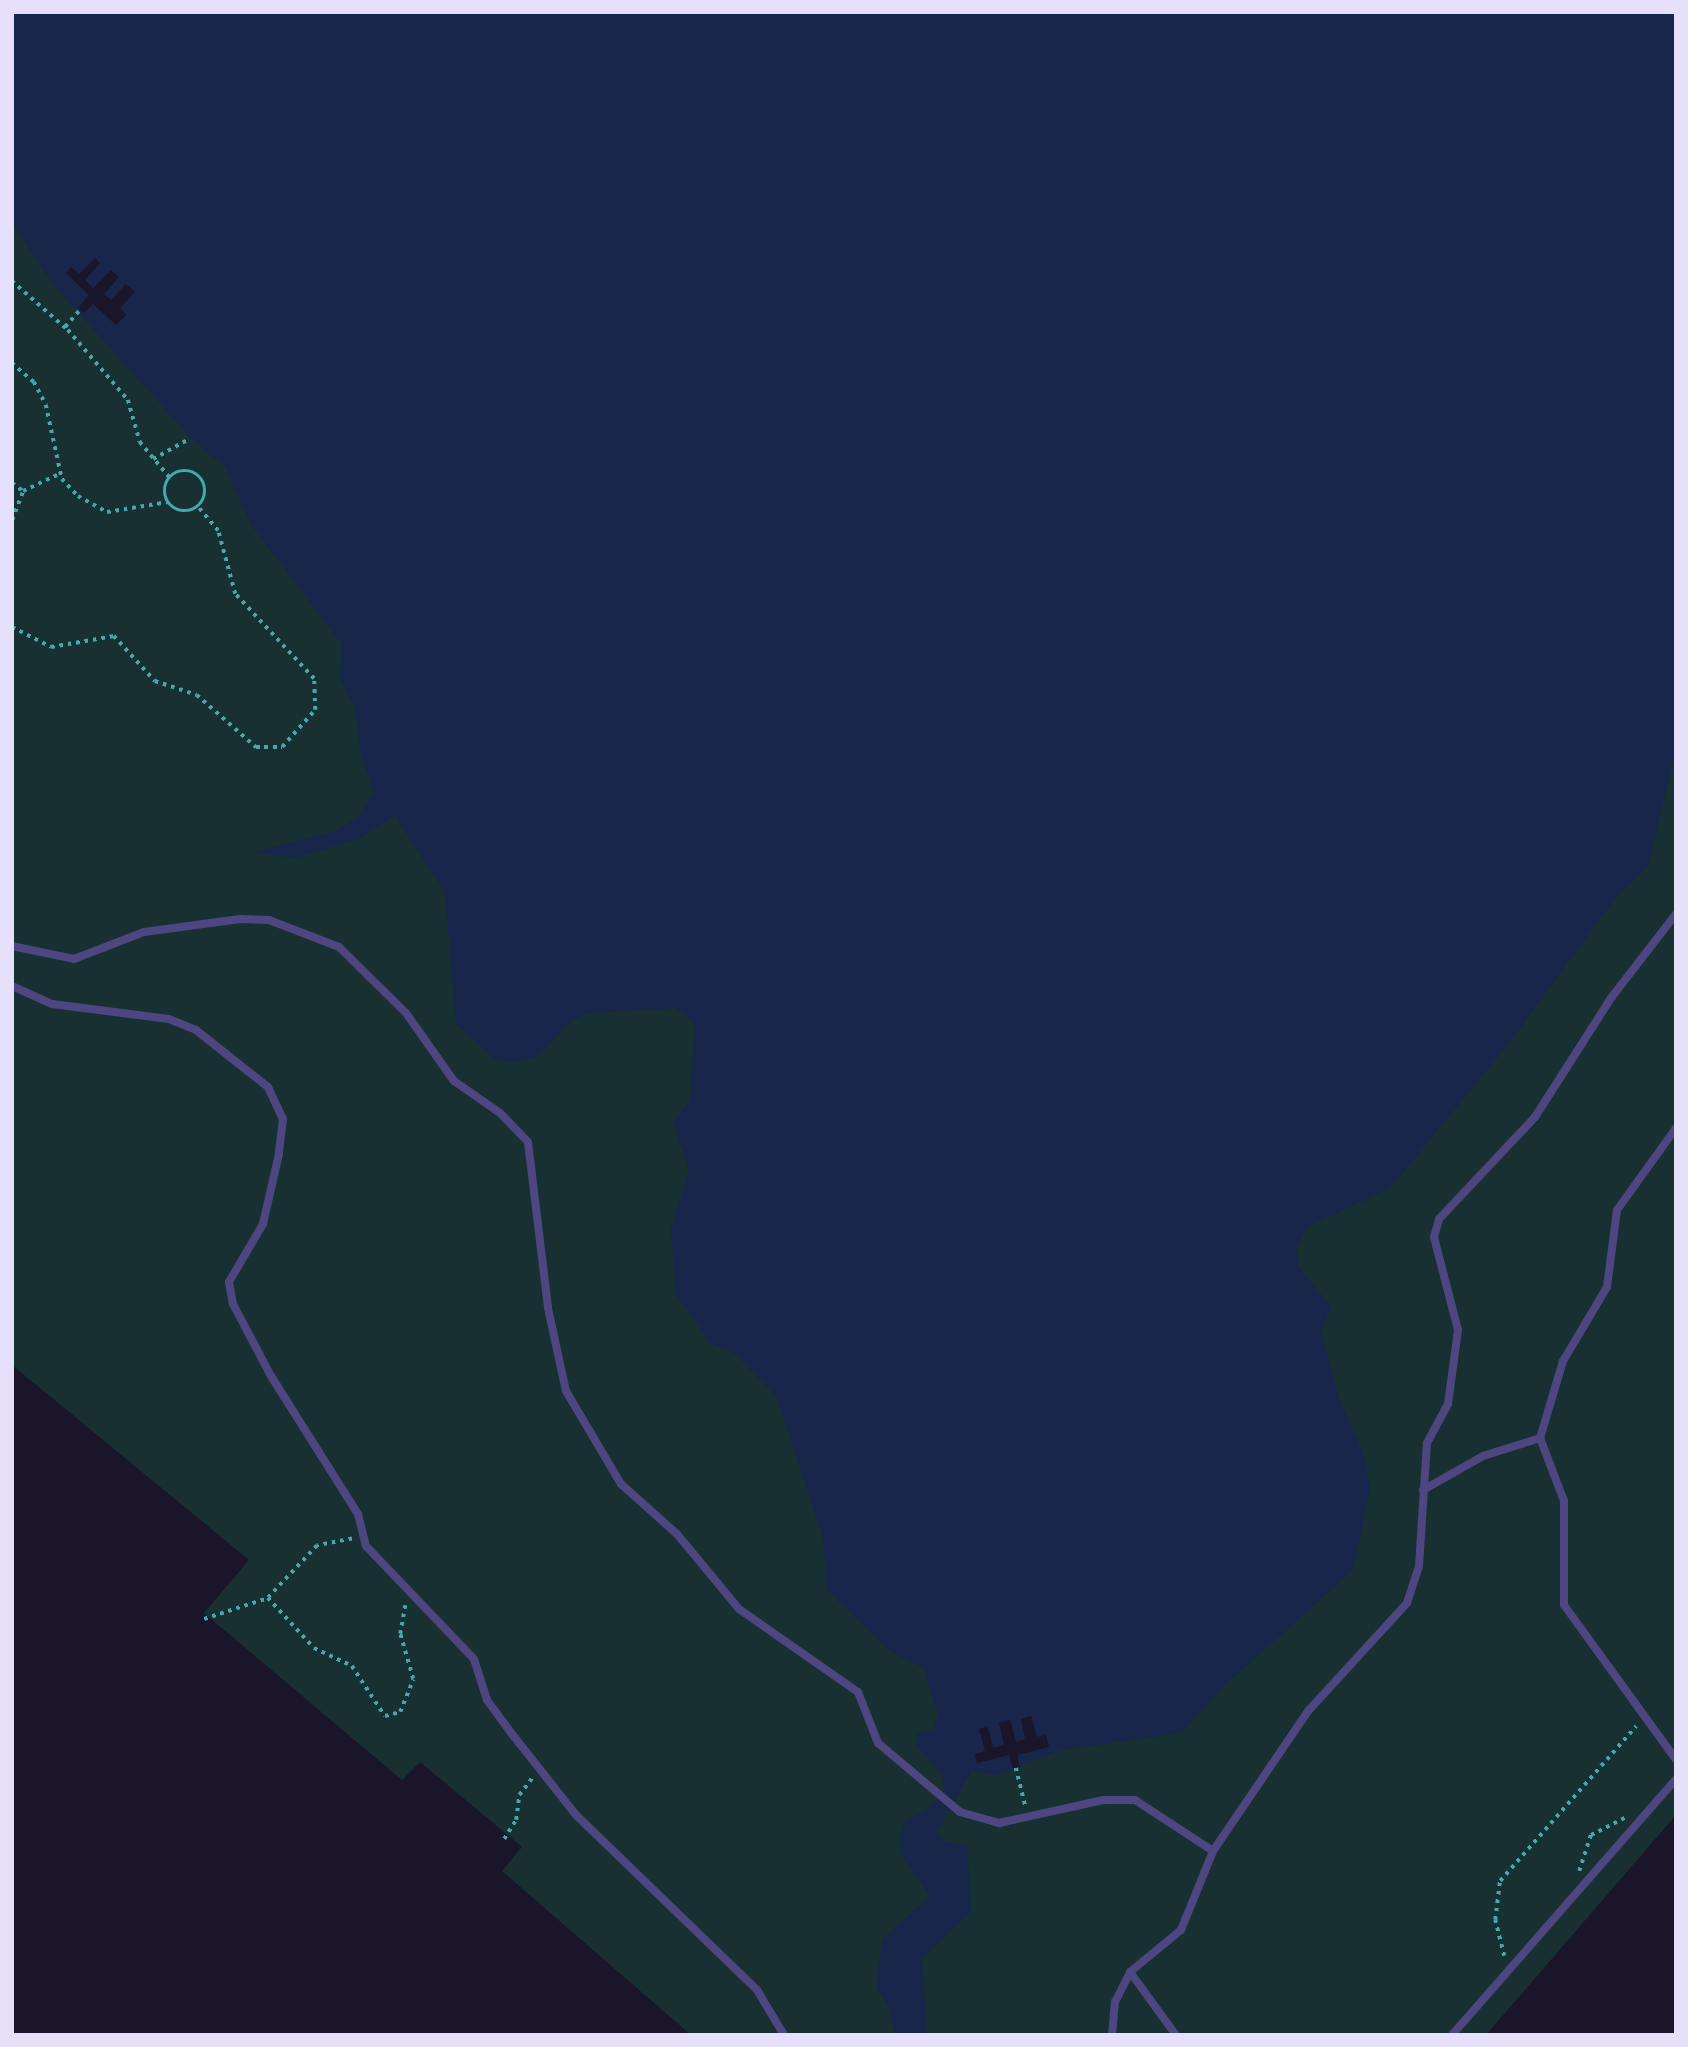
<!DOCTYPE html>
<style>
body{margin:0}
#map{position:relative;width:1688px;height:2047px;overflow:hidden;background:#1a1528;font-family:Manrope,sans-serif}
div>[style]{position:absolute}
.green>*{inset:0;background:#183032}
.water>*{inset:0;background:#17264a}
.pier>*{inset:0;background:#1a1528}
.path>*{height:3.5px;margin-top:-1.75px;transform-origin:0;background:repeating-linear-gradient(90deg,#42a9ad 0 3.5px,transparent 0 8.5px)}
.path>.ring{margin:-1.75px;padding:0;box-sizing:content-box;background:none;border:3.5px solid #42a9ad;border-radius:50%}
.service>*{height:8px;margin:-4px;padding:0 4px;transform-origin:4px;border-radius:4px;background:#4e4681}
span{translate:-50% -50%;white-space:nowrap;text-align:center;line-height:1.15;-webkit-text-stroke:6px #1a1528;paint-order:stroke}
.frame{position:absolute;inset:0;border:14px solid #e6e0fb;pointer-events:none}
</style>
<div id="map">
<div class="green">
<div style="clip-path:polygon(12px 12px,1676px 12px,1676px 1815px,1486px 2035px,691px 2035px,502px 1871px,522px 1847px,420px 1762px,402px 1780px,204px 1613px,249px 1560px,12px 1365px)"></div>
</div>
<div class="water">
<div style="clip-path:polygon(12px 12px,1676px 12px,1676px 748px,1648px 866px,1617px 896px,1510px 1042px,1390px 1188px,1309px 1226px,1296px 1248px,1299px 1268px,1331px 1306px,1321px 1332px,1339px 1398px,1365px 1458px,1370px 1488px,1353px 1570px,1224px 1686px,1181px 1733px,1061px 1750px,995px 1775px,972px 1771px,937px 1831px,942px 1841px,967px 1846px,971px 1911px,922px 1958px,927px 2035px,894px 2035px,891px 2012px,877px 1988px,878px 1967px,883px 1939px,930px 1896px,901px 1855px,900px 1838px,904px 1821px,927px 1810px,944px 1789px,943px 1776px,916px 1745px,918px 1733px,934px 1729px,938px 1716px,924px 1668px,891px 1652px,827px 1590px,823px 1538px,777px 1397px,734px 1353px,710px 1343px,676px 1294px,671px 1229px,689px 1171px,673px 1122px,690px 1101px,695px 1024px,675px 1008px,590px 1013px,571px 1021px,540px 1055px,519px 1062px,496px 1060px,456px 1024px,445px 892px,395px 816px,360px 838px,295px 858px,254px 852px,336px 831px,358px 816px,374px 792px,361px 756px,355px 706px,340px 680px,342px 644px,252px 526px,225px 467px,192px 439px,53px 284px,12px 222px)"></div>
</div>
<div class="pier">
<div style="clip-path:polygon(95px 258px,100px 263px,85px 280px,93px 288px,111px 270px,119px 277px,104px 294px,111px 300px,126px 284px,135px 292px,120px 308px,126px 315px,116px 325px,93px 304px,84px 313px,78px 308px,89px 295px,66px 273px,71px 267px,79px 274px)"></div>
<div style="clip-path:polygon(1031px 1716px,1037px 1737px,1046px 1735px,1049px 1747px,1017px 1755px,1020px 1767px,1013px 1769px,1009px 1755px,977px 1763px,975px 1754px,985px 1751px,979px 1729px,988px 1727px,993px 1748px,1004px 1745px,999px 1723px,1010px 1720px,1016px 1742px,1025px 1739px,1021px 1719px)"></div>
</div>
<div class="path">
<div style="left:12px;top:281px;width:74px;rotate:41.2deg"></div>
<div style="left:68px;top:330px;width:92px;rotate:49.4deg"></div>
<div style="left:128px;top:400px;width:44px;rotate:74.1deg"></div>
<div style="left:140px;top:442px;width:47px;rotate:50.2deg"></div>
<div style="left:65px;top:327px;width:23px;rotate:-49deg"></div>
<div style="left:12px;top:363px;width:29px;rotate:41deg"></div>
<div style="left:34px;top:382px;width:26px;rotate:62deg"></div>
<div style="left:46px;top:405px;width:76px;rotate:77.8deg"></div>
<div style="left:62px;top:479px;width:23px;rotate:47deg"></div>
<div style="left:78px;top:496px;width:33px;rotate:29deg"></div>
<div style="left:107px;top:512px;width:62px;rotate:-9.3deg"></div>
<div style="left:153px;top:459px;width:41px;rotate:-29.1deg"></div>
<div class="ring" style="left:165px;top:471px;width:36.5px;height:36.5px"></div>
<div style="left:12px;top:483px;width:14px;rotate:36deg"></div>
<div style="left:12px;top:520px;width:31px;rotate:-69deg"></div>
<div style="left:23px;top:491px;width:42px;rotate:-25.3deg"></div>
<div style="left:12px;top:627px;width:44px;rotate:27.1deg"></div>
<div style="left:51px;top:647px;width:64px;rotate:-9.9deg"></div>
<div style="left:114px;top:636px;width:61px;rotate:47.7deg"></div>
<div style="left:155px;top:681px;width:44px;rotate:18.4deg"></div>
<div style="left:197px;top:695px;width:79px;rotate:41.4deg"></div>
<div style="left:256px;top:747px;width:26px"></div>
<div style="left:282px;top:747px;width:50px;rotate:-48.3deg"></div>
<div style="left:315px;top:710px;width:31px;rotate:-92deg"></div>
<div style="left:314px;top:679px;width:116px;rotate:-132.9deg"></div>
<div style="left:235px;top:594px;width:65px;rotate:-105.1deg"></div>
<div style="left:218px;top:531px;width:33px;rotate:-130deg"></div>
<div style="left:352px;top:1539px;width:36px;rotate:169deg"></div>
<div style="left:317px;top:1546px;width:71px;rotate:133.3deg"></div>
<div style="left:268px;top:1598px;width:68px;rotate:47.4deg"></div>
<div style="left:314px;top:1648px;width:42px;rotate:25.3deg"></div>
<div style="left:352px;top:1666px;width:60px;rotate:56.6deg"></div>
<div style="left:385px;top:1716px;width:16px;rotate:-15deg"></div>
<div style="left:400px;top:1712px;width:35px;rotate:-68deg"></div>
<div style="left:413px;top:1679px;width:47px;rotate:-106.1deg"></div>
<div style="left:400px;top:1634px;width:29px;rotate:-80deg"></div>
<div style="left:204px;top:1619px;width:67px;rotate:-18.2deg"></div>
<div style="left:1016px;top:1768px;width:38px;rotate:76deg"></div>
<div style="left:504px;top:1839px;width:22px;rotate:-58deg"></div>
<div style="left:516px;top:1820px;width:25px;rotate:-83deg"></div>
<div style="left:519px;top:1795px;width:23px;rotate:-52deg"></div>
<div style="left:1579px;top:1871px;width:38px;rotate:-72deg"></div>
<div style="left:1591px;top:1835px;width:39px;rotate:-27deg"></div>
<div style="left:1504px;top:1956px;width:37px;rotate:-104deg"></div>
<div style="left:1495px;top:1920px;width:39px;rotate:-83deg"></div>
<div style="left:1500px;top:1881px;width:206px;rotate:-48.7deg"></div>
</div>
<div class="service">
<div style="left:12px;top:946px;width:63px;rotate:11.8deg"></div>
<div style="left:74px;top:959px;width:75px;rotate:-21.1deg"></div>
<div style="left:144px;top:932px;width:97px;rotate:-7.7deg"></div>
<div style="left:240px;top:919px;width:29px;rotate:2deg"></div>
<div style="left:269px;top:920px;width:75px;rotate:21.1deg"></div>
<div style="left:339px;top:947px;width:94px;rotate:44.6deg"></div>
<div style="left:406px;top:1013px;width:83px;rotate:54.8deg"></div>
<div style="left:454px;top:1081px;width:56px;rotate:34.8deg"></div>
<div style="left:500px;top:1113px;width:40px;rotate:46deg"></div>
<div style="left:528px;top:1142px;width:167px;rotate:83.1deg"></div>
<div style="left:548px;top:1308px;width:85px;rotate:77.8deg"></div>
<div style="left:566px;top:1391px;width:108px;rotate:59.4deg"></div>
<div style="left:621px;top:1484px;width:75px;rotate:41.8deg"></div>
<div style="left:677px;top:1534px;width:97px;rotate:50.4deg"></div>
<div style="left:739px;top:1609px;width:145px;rotate:34.9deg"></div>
<div style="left:858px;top:1692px;width:55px;rotate:68.6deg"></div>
<div style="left:878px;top:1743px;width:107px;rotate:40.1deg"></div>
<div style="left:960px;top:1812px;width:41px;rotate:15.8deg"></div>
<div style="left:999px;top:1823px;width:107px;rotate:-12.4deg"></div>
<div style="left:1104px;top:1800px;width:31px"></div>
<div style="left:1135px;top:1800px;width:93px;rotate:33.2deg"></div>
<div style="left:1213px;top:1851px;width:171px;rotate:-55.8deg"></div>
<div style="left:1309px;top:1710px;width:145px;rotate:-47.5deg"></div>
<div style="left:1407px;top:1603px;width:39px;rotate:-72deg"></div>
<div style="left:1419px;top:1566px;width:123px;rotate:-86.3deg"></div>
<div style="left:1427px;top:1443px;width:44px;rotate:-61.7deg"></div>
<div style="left:1448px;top:1404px;width:75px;rotate:-82.3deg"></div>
<div style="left:1458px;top:1330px;width:96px;rotate:-104.5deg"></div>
<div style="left:1434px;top:1237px;width:19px;rotate:-74deg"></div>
<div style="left:1439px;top:1219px;width:140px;rotate:-46.7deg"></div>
<div style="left:1535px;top:1117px;width:141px;rotate:-57.4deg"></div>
<div style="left:1611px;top:998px;width:106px;rotate:-52.3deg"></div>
<div style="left:12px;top:986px;width:44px;rotate:24.2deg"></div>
<div style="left:52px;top:1004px;width:118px;rotate:7.3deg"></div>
<div style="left:169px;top:1019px;width:29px;rotate:22deg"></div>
<div style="left:196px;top:1030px;width:92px;rotate:38.4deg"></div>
<div style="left:268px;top:1087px;width:35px;rotate:65deg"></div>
<div style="left:283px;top:1119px;width:35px;rotate:97deg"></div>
<div style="left:279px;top:1154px;width:72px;rotate:102.9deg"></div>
<div style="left:263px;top:1224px;width:67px;rotate:120.4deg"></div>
<div style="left:229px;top:1282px;width:22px;rotate:80deg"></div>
<div style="left:233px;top:1304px;width:81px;rotate:62.2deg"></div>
<div style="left:271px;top:1376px;width:163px;rotate:57.8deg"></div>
<div style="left:358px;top:1514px;width:33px;rotate:76deg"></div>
<div style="left:366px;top:1546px;width:156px;rotate:46.3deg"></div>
<div style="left:474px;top:1659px;width:43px;rotate:72.4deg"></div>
<div style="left:487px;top:1700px;width:42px;rotate:53.7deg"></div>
<div style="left:512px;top:1734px;width:103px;rotate:51.7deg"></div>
<div style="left:576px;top:1815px;width:252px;rotate:44deg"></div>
<div style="left:757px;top:1990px;width:52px;rotate:59deg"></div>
<div style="left:1676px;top:1128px;width:101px;rotate:125.7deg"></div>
<div style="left:1617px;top:1210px;width:78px;rotate:97.4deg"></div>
<div style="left:1607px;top:1287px;width:86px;rotate:120.7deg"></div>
<div style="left:1563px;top:1361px;width:80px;rotate:106.6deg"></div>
<div style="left:1540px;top:1438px;width:67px;rotate:69.1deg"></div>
<div style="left:1564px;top:1501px;width:104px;rotate:90deg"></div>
<div style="left:1564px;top:1605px;width:191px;rotate:54.1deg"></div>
<div style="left:1423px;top:1490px;width:69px;rotate:-29.5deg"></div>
<div style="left:1483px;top:1456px;width:60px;rotate:-17.5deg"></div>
<div style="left:1130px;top:1972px;width:78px;rotate:53.9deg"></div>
<div style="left:1112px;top:2035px;width:33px;rotate:-85deg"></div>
<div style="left:1115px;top:2002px;width:34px;rotate:-63deg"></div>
<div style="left:1130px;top:1972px;width:66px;rotate:-39.5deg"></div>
<div style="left:1181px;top:1930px;width:85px;rotate:-67.9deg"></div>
<div style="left:1452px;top:2035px;width:340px;rotate:-48.8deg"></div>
</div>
<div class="frame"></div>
</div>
